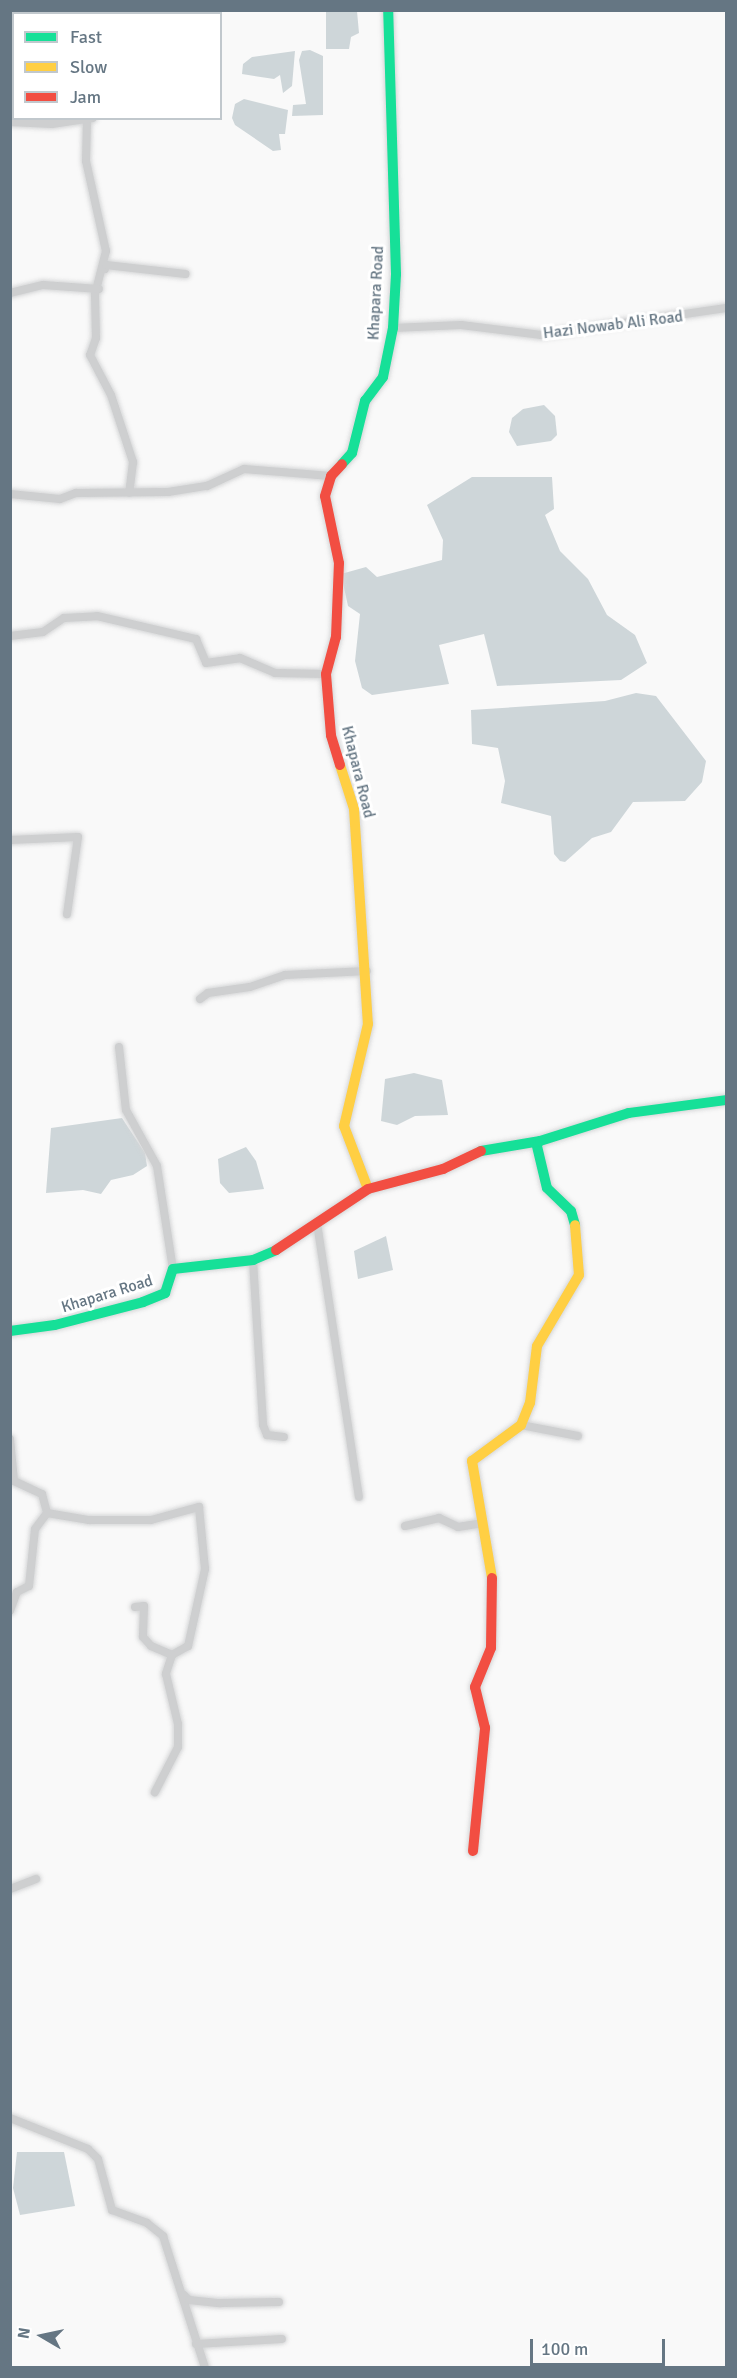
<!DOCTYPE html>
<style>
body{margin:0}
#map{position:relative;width:737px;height:2378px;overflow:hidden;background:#f9f9f9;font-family:Signika,sans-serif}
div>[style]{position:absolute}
.water>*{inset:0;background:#ced6d9}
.roads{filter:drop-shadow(0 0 2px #d5d6d7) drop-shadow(0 0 2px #d5d6d7)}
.street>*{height:8px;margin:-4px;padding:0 4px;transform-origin:4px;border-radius:4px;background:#cecfd0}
.fast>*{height:10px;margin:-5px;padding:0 5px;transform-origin:5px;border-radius:5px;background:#16e098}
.slow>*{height:10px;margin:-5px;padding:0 5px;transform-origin:5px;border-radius:5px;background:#ffcf43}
.jam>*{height:10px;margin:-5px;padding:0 5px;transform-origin:5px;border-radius:5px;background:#f24e42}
span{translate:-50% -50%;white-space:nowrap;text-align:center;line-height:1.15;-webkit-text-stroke:6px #fff;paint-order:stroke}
.street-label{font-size:16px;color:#657683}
.frame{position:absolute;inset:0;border:12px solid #657683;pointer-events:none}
.legend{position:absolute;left:12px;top:12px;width:210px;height:108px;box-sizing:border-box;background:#fff;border:2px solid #c1c8cd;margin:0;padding:8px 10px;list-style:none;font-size:18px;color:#657683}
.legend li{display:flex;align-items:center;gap:12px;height:30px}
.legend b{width:30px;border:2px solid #c1c8cd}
.north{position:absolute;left:12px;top:2306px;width:60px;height:60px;-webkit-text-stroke:4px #fff;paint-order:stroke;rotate:279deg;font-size:16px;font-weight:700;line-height:24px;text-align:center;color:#657683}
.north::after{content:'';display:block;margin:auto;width:21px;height:27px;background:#657683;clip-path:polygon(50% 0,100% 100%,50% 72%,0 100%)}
.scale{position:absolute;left:530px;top:2339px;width:135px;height:27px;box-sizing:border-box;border:3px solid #657683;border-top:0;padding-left:8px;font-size:18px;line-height:21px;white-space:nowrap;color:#657683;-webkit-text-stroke:4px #fff;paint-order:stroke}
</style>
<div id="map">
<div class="water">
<div style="clip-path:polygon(326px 11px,357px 11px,359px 33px,351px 37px,349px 49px,326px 49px)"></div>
<div style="clip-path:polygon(310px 50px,323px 56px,323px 115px,292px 116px,293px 105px,306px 104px,299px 60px,302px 51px)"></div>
<div style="clip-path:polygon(295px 51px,292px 86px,283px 93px,280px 75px,274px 79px,242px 74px,243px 64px,252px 57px)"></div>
<div style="clip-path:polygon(244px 99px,288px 110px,285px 134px,279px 134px,281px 150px,273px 151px,235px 125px,232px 118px,235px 104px)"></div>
<div style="clip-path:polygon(544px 405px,555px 416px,557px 435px,551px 441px,517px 446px,509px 432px,512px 418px,523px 409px)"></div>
<div style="clip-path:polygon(472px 477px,552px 477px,554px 509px,545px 515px,560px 551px,588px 579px,607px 615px,635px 635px,647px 663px,621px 680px,497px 686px,484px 634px,439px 645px,449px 684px,372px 695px,362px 688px,355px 661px,360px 614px,348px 606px,341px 574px,366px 567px,377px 577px,442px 560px,443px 540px,427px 505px)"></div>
<div style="clip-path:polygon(636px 693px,656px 696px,706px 761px,702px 782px,685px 801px,633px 802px,611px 832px,592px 838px,565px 862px,560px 861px,554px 854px,551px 816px,501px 803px,505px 781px,498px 748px,472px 744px,471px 710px,605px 701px)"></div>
<div style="clip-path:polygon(414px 1073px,442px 1080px,448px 1115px,415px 1116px,397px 1125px,381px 1121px,385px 1079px)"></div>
<div style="clip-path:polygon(122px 1118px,145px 1153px,147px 1166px,133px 1175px,111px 1180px,101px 1194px,83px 1190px,46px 1193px,51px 1128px)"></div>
<div style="clip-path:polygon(246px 1147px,256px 1161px,264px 1189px,229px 1193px,220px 1183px,218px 1159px)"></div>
<div style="clip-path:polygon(386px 1236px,393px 1270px,358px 1279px,354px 1251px)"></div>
<div style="clip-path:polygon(17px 2152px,64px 2152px,75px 2206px,20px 2215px,13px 2188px)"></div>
</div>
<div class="roads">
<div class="street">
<div style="left:164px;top:10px;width:4px;rotate:76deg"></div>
<div style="left:188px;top:14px;width:11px;rotate:-22deg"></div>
<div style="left:87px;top:120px;width:41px;rotate:91.4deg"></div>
<div style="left:86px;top:161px;width:92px;rotate:77.5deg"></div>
<div style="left:106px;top:251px;width:44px;rotate:104.3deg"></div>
<div style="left:95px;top:294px;width:44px;rotate:88.7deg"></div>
<div style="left:96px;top:338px;width:18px;rotate:109deg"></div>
<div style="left:90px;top:355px;width:45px;rotate:62.3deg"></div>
<div style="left:111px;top:395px;width:71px;rotate:71.8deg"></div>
<div style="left:133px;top:462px;width:31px;rotate:97deg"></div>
<div style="left:10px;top:122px;width:42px;rotate:2.7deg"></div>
<div style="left:52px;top:124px;width:41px;rotate:-8.3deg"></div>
<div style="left:105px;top:269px;width:4px;rotate:-76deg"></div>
<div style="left:106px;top:265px;width:80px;rotate:6.5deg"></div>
<div style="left:10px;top:293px;width:34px;rotate:-14deg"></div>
<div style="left:43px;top:285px;width:56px;rotate:4.1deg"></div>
<div style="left:393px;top:328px;width:68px;rotate:-2.5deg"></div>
<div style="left:461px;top:325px;width:81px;rotate:7.1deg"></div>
<div style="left:541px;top:335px;width:187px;rotate:-8.3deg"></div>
<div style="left:10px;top:494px;width:50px;rotate:5.7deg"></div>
<div style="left:60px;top:499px;width:17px;rotate:-21deg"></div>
<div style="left:76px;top:493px;width:92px;rotate:-0.6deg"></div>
<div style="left:168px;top:492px;width:39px;rotate:-9deg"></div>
<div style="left:207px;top:486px;width:41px;rotate:-24.7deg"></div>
<div style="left:244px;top:469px;width:87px;rotate:4.6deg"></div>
<div style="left:10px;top:636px;width:33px;rotate:-7deg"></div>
<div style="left:43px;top:632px;width:25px;rotate:-34deg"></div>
<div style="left:64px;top:618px;width:33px;rotate:-3deg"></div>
<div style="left:97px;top:616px;width:102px;rotate:13.1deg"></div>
<div style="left:196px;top:639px;width:26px;rotate:67deg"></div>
<div style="left:206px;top:663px;width:34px;rotate:-8deg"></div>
<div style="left:240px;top:658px;width:38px;rotate:23deg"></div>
<div style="left:275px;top:673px;width:51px;rotate:1.1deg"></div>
<div style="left:10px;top:840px;width:68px;rotate:-2.5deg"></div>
<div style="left:78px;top:837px;width:78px;rotate:98.1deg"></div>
<div style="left:200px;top:999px;width:10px;rotate:-37deg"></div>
<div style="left:208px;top:993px;width:42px;rotate:-8.1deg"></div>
<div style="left:250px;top:987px;width:37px;rotate:-19deg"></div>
<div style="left:285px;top:975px;width:82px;rotate:-2.8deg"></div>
<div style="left:119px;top:1047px;width:63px;rotate:83.7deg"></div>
<div style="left:126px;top:1110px;width:64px;rotate:61deg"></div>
<div style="left:157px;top:1166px;width:104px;rotate:81.2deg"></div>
<div style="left:317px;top:1223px;width:277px;rotate:81.3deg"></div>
<div style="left:253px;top:1260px;width:165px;rotate:86.5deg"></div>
<div style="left:263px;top:1425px;width:11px;rotate:68deg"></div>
<div style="left:267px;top:1435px;width:17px;rotate:7deg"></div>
<div style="left:521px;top:1425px;width:58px;rotate:10.9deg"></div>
<div style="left:10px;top:1439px;width:42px;rotate:84.6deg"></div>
<div style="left:14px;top:1481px;width:31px;rotate:25deg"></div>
<div style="left:42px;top:1494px;width:20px;rotate:75deg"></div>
<div style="left:47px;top:1513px;width:43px;rotate:9.5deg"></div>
<div style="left:89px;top:1520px;width:62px"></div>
<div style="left:151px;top:1520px;width:50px;rotate:-15.2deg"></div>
<div style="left:199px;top:1507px;width:62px;rotate:84.5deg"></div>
<div style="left:205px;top:1569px;width:79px;rotate:102.4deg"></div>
<div style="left:188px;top:1646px;width:18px;rotate:151deg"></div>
<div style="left:172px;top:1655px;width:20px;rotate:108deg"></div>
<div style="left:166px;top:1674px;width:51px;rotate:76.5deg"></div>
<div style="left:178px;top:1724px;width:23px;rotate:90deg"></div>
<div style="left:178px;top:1747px;width:51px;rotate:117.1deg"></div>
<div style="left:405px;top:1526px;width:35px;rotate:-13deg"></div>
<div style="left:439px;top:1518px;width:21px;rotate:25deg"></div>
<div style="left:458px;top:1527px;width:24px;rotate:-9deg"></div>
<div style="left:135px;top:1607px;width:9px;rotate:-6deg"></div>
<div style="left:144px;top:1606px;width:31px;rotate:92deg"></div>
<div style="left:143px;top:1637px;width:12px;rotate:48deg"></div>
<div style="left:151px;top:1646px;width:23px;rotate:23deg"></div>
<div style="left:10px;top:1611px;width:20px;rotate:-70deg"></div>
<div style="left:17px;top:1592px;width:13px;rotate:-27deg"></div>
<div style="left:29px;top:1586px;width:57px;rotate:-84deg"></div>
<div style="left:35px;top:1529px;width:20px;rotate:-53deg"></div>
<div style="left:10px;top:1889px;width:28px;rotate:-21deg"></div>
<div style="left:10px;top:2118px;width:84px;rotate:21.7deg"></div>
<div style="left:88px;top:2149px;width:14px;rotate:45deg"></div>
<div style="left:98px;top:2159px;width:53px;rotate:74.6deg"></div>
<div style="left:112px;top:2210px;width:37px;rotate:20deg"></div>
<div style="left:147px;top:2223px;width:21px;rotate:39deg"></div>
<div style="left:163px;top:2236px;width:139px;rotate:72.3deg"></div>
<div style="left:184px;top:2295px;width:7px;rotate:45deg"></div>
<div style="left:189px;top:2300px;width:31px;rotate:6deg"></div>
<div style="left:220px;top:2303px;width:59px;rotate:-1deg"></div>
<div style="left:196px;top:2344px;width:86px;rotate:-3.3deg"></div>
</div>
<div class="fast">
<div style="left:342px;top:464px;width:15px;rotate:-48deg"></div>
<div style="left:352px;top:453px;width:54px;rotate:-76deg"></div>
<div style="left:365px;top:401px;width:30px;rotate:-53deg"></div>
<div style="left:383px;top:377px;width:50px;rotate:-78.5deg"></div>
<div style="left:393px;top:328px;width:54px;rotate:-86.8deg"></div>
<div style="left:396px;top:274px;width:264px;rotate:-91.7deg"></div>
<div style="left:536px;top:1142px;width:47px;rotate:76.6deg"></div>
<div style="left:547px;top:1188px;width:33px;rotate:44deg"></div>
<div style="left:571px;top:1211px;width:15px;rotate:74deg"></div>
<div style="left:481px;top:1151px;width:60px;rotate:-9.6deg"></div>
<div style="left:540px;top:1141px;width:93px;rotate:-17.5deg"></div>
<div style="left:629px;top:1113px;width:98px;rotate:-7.6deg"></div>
<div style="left:10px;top:1331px;width:45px;rotate:-7.6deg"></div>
<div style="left:55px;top:1325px;width:91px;rotate:-14.6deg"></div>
<div style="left:143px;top:1302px;width:24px;rotate:-22deg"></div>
<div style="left:165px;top:1293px;width:25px;rotate:-72deg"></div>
<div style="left:173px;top:1269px;width:81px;rotate:-6.4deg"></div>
<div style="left:253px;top:1260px;width:25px;rotate:-23deg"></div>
</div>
<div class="slow">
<div style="left:340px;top:765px;width:46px;rotate:72.3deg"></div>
<div style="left:354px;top:809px;width:215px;rotate:86.3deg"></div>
<div style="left:368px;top:1024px;width:105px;rotate:103.2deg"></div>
<div style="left:344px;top:1126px;width:67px;rotate:69.1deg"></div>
<div style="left:492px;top:1578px;width:119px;rotate:-99.7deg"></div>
<div style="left:472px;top:1461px;width:61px;rotate:-36.3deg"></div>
<div style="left:521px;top:1425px;width:24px;rotate:-68deg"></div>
<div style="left:530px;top:1403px;width:57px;rotate:-83deg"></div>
<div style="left:537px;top:1346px;width:82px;rotate:-59.4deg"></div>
<div style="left:579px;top:1275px;width:50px;rotate:-94.6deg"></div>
</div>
<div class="jam">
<div style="left:340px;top:765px;width:31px;rotate:-107deg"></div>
<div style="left:331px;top:735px;width:61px;rotate:-94.7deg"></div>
<div style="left:326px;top:674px;width:38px;rotate:-75deg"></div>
<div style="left:336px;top:637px;width:74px;rotate:-87.7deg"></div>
<div style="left:339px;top:563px;width:68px;rotate:-101.8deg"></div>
<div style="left:325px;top:496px;width:21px;rotate:-73deg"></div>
<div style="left:331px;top:476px;width:16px;rotate:-47deg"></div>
<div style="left:276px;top:1250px;width:110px;rotate:-33.5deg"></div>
<div style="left:368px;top:1189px;width:78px;rotate:-14.9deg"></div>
<div style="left:443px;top:1169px;width:42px;rotate:-25.3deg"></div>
<div style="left:473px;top:1851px;width:124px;rotate:-84.4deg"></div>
<div style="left:485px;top:1728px;width:42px;rotate:-103.7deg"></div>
<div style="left:475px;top:1687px;width:42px;rotate:-67.7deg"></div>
<div style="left:491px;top:1648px;width:70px;rotate:-89.2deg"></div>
</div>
</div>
<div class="street-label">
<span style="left:376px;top:293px;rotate:-87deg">Khapara Road</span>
<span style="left:613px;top:325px;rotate:-7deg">Hazi Nowab Ali Road</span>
<span style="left:358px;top:772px;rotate:76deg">Khapara Road</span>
<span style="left:107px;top:1294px;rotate:-17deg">Khapara Road</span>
</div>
<div class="frame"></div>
<ul class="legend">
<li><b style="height:8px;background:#16e098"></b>Fast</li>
<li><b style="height:8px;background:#ffcf43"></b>Slow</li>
<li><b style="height:8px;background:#f24e42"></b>Jam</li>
</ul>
<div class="north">N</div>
<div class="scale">100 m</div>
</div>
